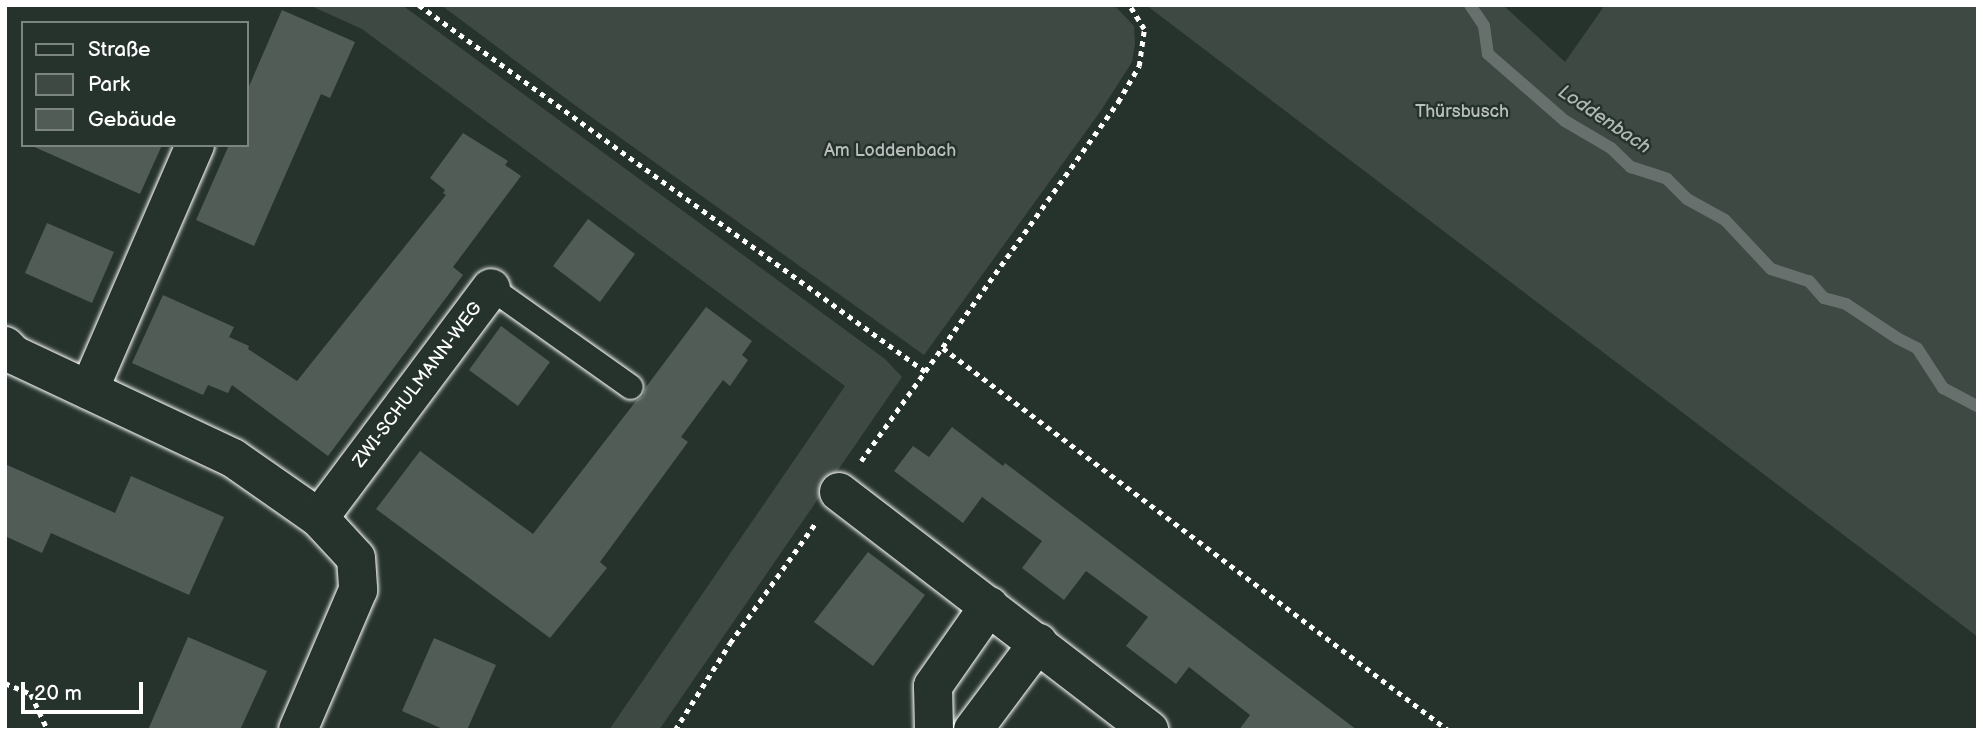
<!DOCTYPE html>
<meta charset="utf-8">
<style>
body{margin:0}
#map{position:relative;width:1983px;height:735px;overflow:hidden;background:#26332d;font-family:"Balsamiq Sans",sans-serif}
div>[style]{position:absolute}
.green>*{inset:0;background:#3e4944}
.stream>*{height:12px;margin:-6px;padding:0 6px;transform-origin:6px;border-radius:6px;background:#67706c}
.building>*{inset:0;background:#515c57}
.path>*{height:4.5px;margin-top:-2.25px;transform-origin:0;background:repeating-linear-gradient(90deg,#fff 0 5px,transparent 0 10px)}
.roads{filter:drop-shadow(0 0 2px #fff) drop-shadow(0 0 2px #fff)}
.service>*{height:24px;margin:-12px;padding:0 12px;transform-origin:12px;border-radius:12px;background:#26332d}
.minor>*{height:38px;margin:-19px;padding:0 19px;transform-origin:19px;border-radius:19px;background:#26332d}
span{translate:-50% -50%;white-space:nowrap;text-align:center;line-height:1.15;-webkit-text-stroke:5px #26332d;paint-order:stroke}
.park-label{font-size:18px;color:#bbbfbe}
.street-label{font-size:18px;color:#fff}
.water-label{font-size:19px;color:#b3b8b6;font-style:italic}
.frame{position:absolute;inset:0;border:7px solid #fff;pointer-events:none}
.legend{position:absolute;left:21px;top:21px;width:228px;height:126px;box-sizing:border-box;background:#26332d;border:2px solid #7d8581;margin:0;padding:9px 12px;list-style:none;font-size:21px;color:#fff}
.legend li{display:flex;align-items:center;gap:14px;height:35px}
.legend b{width:35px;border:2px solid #7d8581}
.scale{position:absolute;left:21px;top:682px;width:122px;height:32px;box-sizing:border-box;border:4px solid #fff;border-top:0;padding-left:9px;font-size:21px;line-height:24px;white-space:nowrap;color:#fff;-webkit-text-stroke:5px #26332d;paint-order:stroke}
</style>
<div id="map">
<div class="green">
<div style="clip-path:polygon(309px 5px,402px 5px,885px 359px,902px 377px,659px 730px,609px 730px,845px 386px,362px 29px)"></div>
<div style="clip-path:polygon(441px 5px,1114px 5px,1134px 26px,1135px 44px,1132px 62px,1100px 112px,924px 355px,576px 106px)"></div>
<div style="clip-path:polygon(1146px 5px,1503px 5px,1565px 62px,1605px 5px,1978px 5px,1978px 637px)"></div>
</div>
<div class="stream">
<div style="left:1470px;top:5px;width:25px;rotate:56deg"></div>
<div style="left:1484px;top:26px;width:28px;rotate:82deg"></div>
<div style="left:1488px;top:54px;width:102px;rotate:41deg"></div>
<div style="left:1565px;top:121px;width:53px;rotate:30.4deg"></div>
<div style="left:1611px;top:148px;width:28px;rotate:44deg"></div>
<div style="left:1631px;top:167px;width:38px;rotate:18deg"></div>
<div style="left:1667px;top:179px;width:28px;rotate:45deg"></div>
<div style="left:1687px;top:199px;width:43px;rotate:28.9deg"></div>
<div style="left:1725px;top:220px;width:67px;rotate:46.8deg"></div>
<div style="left:1771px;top:269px;width:40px;rotate:18deg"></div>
<div style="left:1809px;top:281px;width:23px;rotate:49deg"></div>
<div style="left:1824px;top:298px;width:23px;rotate:15deg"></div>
<div style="left:1846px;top:304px;width:61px;rotate:33.7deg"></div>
<div style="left:1897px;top:338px;width:22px;rotate:27deg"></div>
<div style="left:1917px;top:348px;width:48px;rotate:57deg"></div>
<div style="left:1943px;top:388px;width:40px;rotate:28deg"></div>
</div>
<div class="building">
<div style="clip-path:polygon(282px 10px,355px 42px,330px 98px,321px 94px,254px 246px,196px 220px,229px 145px,247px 145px,247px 91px)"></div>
<div style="clip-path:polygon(463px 133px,508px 161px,505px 165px,521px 176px,453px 267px,463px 275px,328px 456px,232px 385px,228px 393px,208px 385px,203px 395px,132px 363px,163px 295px,234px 327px,229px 337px,249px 346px,248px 349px,297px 381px,446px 195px,443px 193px,445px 190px,430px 178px)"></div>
<div style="clip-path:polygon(30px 145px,162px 145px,140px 194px)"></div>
<div style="clip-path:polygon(588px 219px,635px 254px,600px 302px,553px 266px)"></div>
<div style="clip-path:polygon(47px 223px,114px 252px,92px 303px,25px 273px)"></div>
<div style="clip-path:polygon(706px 307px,752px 341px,742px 355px,748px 360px,730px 386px,723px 380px,681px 437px,688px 442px,600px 562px,607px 568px,550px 638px,376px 509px,420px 451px,533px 534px,636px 401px,643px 396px,646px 387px)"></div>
<div style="clip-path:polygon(501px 326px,550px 362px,518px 406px,469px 370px)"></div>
<div style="clip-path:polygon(952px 427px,1003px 466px,1005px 463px,1357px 730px,1239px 730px,1250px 715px,1189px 667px,1176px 684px,1126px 646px,1148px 617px,1086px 571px,1064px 600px,1022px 568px,1042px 541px,982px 497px,963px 523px,894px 471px,913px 446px,929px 457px)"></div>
<div style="clip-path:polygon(5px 464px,115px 513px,131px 476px,224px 517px,189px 595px,51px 533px,42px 553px,5px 536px)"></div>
<div style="clip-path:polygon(868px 552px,925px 595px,873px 666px,814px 622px)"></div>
<div style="clip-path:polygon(188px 637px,267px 671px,240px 730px,148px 730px)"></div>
<div style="clip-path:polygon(434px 638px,496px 665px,467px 730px,445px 730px,402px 711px)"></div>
</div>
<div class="path">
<div style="left:419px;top:5px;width:626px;rotate:35.9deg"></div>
<div style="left:943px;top:348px;width:633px;rotate:37.11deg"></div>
<div style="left:861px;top:461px;width:442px;rotate:-54.4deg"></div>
<div style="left:1118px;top:102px;width:42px;rotate:-59.7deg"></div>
<div style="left:1139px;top:66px;width:37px;rotate:-82deg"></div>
<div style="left:1144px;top:29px;width:28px;rotate:-122deg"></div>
<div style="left:5px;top:683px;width:28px;rotate:23deg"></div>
<div style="left:31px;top:694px;width:40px;rotate:65deg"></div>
<div style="left:675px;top:730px;width:103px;rotate:-57.7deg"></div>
<div style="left:730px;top:643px;width:146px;rotate:-54.5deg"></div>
</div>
<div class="roads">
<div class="service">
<div style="left:491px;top:288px;width:171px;rotate:35.3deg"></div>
</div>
<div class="minor">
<div style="left:5px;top:346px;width:13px;rotate:45deg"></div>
<div style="left:14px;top:355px;width:242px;rotate:25.2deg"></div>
<div style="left:233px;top:458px;width:105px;rotate:34.9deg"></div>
<div style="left:319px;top:518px;width:54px;rotate:47.2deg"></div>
<div style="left:356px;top:558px;width:32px;rotate:86deg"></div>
<div style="left:358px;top:590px;width:152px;rotate:113.2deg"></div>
<div style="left:89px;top:390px;width:267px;rotate:-66.6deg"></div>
<div style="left:839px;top:492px;width:391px;rotate:37.5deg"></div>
<div style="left:319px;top:518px;width:287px;rotate:-53.2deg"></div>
<div style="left:934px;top:730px;width:44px;rotate:-91.3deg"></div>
<div style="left:933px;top:686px;width:98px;rotate:-55deg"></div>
<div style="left:973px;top:730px;width:109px;rotate:-53.2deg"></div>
</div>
</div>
<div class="park-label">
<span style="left:1462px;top:112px">Thürsbusch</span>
<span style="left:890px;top:151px">Am Loddenbach</span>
</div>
<div class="street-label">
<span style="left:418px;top:385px;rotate:-53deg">ZWI-SCHULMANN-WEG</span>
</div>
<div class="water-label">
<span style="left:1604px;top:120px;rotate:34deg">Loddenbach</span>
</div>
<div class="frame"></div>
<ul class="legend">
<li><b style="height:9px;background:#26332d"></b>Straße</li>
<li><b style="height:19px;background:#3e4944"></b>Park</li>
<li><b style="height:19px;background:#515c57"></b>Gebäude</li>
</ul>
<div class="scale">20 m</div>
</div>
